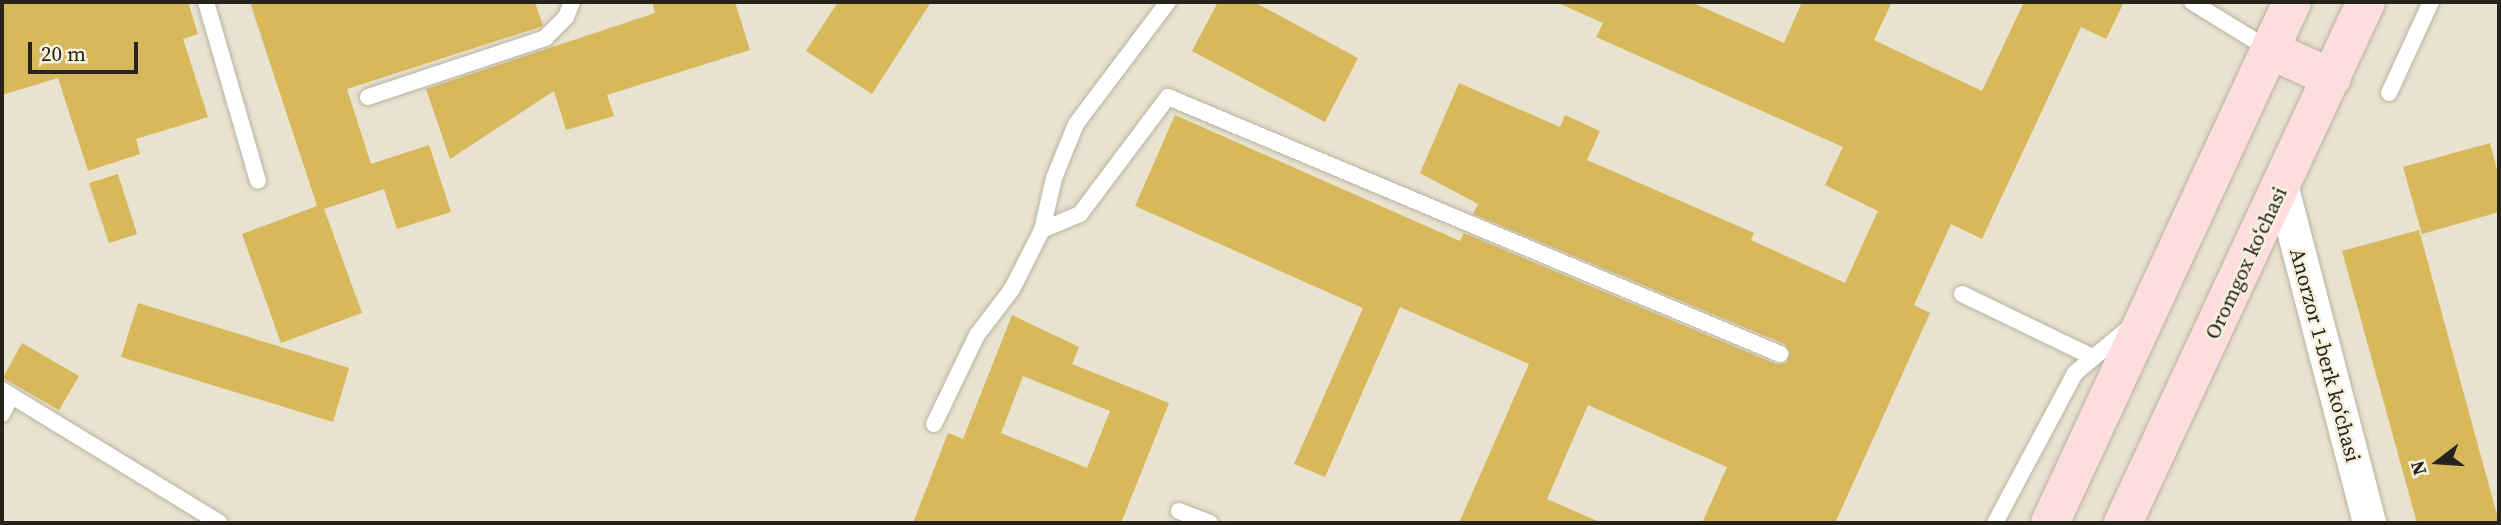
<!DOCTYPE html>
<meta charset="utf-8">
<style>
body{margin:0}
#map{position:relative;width:2501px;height:525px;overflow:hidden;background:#e9e2cf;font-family:"Source Serif 4",serif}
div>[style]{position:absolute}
.building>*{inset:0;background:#d7b85a}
.roads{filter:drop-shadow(0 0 2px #b8b2a0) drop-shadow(0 0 2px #b8b2a0)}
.lane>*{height:16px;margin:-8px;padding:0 8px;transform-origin:8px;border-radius:8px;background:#fff}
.street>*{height:33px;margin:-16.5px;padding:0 16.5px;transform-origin:16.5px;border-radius:16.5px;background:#fff}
.secondary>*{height:38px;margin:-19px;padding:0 19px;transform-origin:19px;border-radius:19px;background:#fedddf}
span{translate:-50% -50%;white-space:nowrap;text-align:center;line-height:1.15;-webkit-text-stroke:5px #f6f0dc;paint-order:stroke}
.street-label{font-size:21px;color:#25231c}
.frame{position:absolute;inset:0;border:4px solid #25231c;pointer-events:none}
.north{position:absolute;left:2403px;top:427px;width:70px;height:70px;-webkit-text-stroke:5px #f6f0dc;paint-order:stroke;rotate:253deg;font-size:19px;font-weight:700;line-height:28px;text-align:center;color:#25231c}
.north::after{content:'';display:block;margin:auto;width:24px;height:32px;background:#25231c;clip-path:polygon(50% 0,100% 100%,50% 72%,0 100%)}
.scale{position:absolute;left:28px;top:42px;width:110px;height:32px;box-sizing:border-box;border:4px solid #25231c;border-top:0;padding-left:9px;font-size:21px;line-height:24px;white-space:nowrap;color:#25231c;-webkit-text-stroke:5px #f6f0dc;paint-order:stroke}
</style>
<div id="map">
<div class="building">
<div style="clip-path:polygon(2px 2px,188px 2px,198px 34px,183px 39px,208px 117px,136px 139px,140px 154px,88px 171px,58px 78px,2px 95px)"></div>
<div style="clip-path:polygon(250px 2px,535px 2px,543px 26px,347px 89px,371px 164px,429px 145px,451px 212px,397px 229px,384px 189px,324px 209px,362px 313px,281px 343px,242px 234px,317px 206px)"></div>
<div style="clip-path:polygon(652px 2px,735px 2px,750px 50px,607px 95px,614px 116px,566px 130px,554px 91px,450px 159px,426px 89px,655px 13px)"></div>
<div style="clip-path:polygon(838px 2px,931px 2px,872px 94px,806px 51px)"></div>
<div style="clip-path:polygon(1218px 2px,1254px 2px,1358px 58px,1325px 122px,1192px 51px)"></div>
<div style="clip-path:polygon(1556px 2px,1691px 2px,1784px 43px,1802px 2px,1892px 2px,1874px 40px,1982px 91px,2024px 2px,2124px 2px,2106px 39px,2081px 27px,1982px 239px,1951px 224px,1914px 305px,1930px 313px,1835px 523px,1702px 523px,1727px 467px,1588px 405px,1547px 499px,1602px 523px,1459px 523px,1529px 364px,1400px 307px,1325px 477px,1294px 464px,1363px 308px,1135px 206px,1175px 115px,1460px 241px,1464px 233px,1776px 364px,1786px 363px,1790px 353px,1784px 344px,1473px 214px,1478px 204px,1420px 173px,1459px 83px,1560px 127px,1565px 115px,1600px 131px,1587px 160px,1754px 233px,1751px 240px,1845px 283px,1878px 211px,1825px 185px,1843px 147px,1596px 37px,1603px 23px)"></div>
<div style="clip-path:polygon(2490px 143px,2499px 177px,2499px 212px,2422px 234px,2403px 167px)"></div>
<div style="clip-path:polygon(118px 174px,137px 234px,109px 243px,89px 183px)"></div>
<div style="clip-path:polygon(2419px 230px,2499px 522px,2499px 523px,2417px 523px,2342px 251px)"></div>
<div style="clip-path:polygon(138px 303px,349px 368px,333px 422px,121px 357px)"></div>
<div style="clip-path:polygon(evenodd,1012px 315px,1079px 347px,1072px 364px,1169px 403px,1121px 523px,913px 523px,948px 433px,963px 439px,1012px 315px,1023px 376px,1110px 411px,1087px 468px,1001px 433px,1023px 376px)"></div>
<div style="clip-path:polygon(22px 343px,79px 376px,59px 410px,3px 378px)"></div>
</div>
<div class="roads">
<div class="lane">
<div style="left:206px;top:2px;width:186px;rotate:73.8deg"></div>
<div style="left:2192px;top:2px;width:92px;rotate:31.6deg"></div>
<div style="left:2389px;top:93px;width:100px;rotate:-65.2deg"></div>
<div style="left:368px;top:97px;width:187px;rotate:-18.4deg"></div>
<div style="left:545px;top:38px;width:30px;rotate:-45deg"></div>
<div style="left:566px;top:17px;width:16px;rotate:-68deg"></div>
<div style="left:1042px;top:230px;width:41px;rotate:-22.8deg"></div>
<div style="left:1080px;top:214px;width:146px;rotate:-53.1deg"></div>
<div style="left:1168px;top:97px;width:664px;rotate:22.78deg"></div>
<div style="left:1962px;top:294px;width:142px;rotate:25.8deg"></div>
<div style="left:2px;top:390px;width:255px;rotate:31.4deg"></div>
<div style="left:2px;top:414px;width:20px;rotate:-63deg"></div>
<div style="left:934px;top:424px;width:99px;rotate:-64.2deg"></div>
<div style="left:977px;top:335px;width:58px;rotate:-52.7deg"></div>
<div style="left:1012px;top:289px;width:66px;rotate:-63deg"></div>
<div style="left:1042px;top:230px;width:53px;rotate:-77deg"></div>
<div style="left:1054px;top:178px;width:58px;rotate:-67.8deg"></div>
<div style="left:1076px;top:124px;width:153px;rotate:-53deg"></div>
<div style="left:1179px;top:511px;width:33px;rotate:21deg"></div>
<div style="left:1995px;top:523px;width:170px;rotate:-61.9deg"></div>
<div style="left:2075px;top:373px;width:72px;rotate:-39.9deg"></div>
</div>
<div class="street">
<div style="left:2282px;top:188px;width:346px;rotate:75.4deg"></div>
</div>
<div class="secondary">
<div style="left:2270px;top:50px;width:68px;rotate:24.3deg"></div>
<div style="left:2050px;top:523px;width:574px;rotate:-65.09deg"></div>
<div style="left:2123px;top:523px;width:575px;rotate:-65deg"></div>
</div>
</div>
<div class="street-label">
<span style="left:2246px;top:263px;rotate:-65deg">Oromgox ko‘chasi</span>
<span style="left:2325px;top:355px;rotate:75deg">Anorzor 1-berk koʻchasi</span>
</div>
<div class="frame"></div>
<div class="north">N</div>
<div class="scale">20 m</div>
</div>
